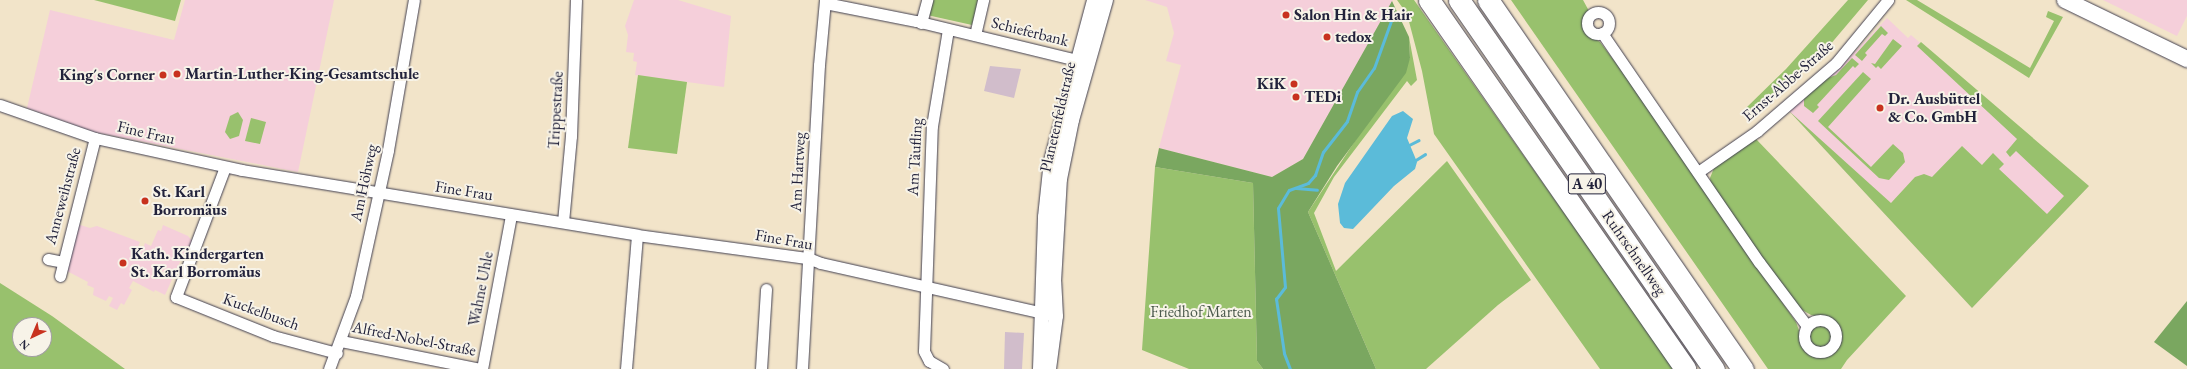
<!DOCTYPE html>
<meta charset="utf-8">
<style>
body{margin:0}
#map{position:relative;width:2187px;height:369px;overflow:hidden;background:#f2e4c9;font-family:"EB Garamond",serif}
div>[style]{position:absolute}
.built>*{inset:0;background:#f5cfda}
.industrial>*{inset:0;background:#d1bdcb}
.green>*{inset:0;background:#98c16d}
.round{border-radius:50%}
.forest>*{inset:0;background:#7aa760}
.water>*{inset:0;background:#5bbbd9}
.stream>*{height:3px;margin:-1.5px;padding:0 1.5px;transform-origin:1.5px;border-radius:1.5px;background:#5bbbd9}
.roads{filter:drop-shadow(0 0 1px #413f50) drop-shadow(0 0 1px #413f50)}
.minor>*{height:11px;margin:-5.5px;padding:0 5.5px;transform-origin:5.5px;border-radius:5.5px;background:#fff}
.minor>.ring{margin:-5.5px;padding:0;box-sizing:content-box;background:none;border:11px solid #fff;border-radius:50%}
.tertiary>*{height:14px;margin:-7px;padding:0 7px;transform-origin:7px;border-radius:7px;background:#fff}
.secondary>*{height:16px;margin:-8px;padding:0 8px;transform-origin:8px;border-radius:8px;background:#fff}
.motorway>*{height:21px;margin:-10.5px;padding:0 10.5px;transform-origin:10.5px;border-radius:10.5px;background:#fff}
.dots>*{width:11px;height:11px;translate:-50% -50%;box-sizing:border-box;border:2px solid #f7f3e8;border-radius:50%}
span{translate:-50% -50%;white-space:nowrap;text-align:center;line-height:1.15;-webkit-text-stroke:4px #f7f3e8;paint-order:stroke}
.shield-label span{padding:1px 3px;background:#f7f3e8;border:1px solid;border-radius:3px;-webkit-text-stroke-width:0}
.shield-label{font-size:15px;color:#22223b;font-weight:700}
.poi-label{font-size:16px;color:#22223b;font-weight:700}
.left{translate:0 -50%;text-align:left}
.right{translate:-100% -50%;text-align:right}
.street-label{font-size:16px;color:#22223b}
.park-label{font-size:16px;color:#4b5a4c}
.north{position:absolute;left:12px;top:317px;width:40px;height:40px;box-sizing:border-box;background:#f7f3e8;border:1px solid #a29fa3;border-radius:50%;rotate:224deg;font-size:11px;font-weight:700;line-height:16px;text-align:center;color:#22223b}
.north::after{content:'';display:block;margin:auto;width:14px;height:18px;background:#c8321e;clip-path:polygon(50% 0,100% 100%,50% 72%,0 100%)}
</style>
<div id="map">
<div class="built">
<div style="clip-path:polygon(185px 0,334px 0,298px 172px,94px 132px,27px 108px,50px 10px,174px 40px)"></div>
<div style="clip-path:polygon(634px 0,678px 0,731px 16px,724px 87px,635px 75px,637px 62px,633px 61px,634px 53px,626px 52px,628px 35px,625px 26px)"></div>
<div style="clip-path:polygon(1145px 0,1393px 0,1303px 159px,1272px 177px,1159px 148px,1181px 65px,1166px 61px,1174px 33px,1167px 7px)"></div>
<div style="clip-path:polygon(2103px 0,2187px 0,2187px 16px,2177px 36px)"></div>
<div style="clip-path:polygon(1887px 18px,1908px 38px,1911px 35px,2089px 186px,1972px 308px,1789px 111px,1827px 75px,1835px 73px)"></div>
<div style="clip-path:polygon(77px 224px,90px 228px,97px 226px,140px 242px,137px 249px,142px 251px,145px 243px,151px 246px,158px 230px,161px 231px,163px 225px,188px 236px,193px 242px,187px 257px,183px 255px,165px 295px,155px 290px,154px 292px,133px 281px,129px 288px,132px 290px,124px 305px,121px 303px,117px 310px,109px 306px,113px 298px,109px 296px,106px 301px,93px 295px,94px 288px,87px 285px,88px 282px,65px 270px)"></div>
</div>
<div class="industrial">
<div style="clip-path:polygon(990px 66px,1021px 69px,1014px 98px,984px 91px)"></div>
<div style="clip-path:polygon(1005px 332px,1024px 333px,1022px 369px,1004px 369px)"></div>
</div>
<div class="green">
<div style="clip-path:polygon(94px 0,181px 0,175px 21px)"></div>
<div style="clip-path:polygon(931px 0,978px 0,972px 25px,927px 15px)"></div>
<div style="clip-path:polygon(1397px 0,1414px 0,1674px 369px,1600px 369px,1434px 134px,1422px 71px,1407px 14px)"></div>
<div style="clip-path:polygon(1511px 0,1583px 0,1589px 11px,1582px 20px,1583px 27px,1592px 37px,1600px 42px,1619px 67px,1796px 322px,1806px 350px,1818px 356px,1831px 353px,1838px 345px,1840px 332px,1833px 320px,1811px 315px,1797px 307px,1711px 185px,1710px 178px,1714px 168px,1756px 139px,1906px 296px,1847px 360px,1841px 369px,1768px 369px)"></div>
<div style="clip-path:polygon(1848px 0,1868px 0,1818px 59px,1752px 117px,1746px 108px,1786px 69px)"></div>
<div style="clip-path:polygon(1906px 0,1917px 0,2030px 68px,2054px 21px,2046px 17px,2048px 11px,2063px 17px,2029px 78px)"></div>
<div style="clip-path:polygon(1881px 26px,1888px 33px,1885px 36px,1882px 34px,1865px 53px,1867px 55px,1862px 61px,1855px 55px)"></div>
<div style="clip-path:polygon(1409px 37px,1417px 80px,1411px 86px,1407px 81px,1334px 177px,1314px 213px,1336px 271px,1447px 161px,1531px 280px,1498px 305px,1426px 369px,1376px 369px,1308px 212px,1410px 58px)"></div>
<div style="clip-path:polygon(1893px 39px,1902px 46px,1881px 69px,1878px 66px,1876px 68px,1871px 63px,1875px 64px)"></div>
<div style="clip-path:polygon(1921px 42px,2089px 186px,1972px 308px,1789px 111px,1891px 203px,1915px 177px,1924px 174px,1932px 177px,1962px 146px,1982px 165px,1993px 153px,2004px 164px,1999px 169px,2047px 214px,2064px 196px,2016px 151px,2010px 157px,2006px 152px,2017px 139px,1917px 46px)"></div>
<div style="clip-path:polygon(1852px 58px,1859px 64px,1855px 68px,1853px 66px,1817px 105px,1819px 107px,1813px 113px,1804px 106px,1804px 99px,1825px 79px,1836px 75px)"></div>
<div style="clip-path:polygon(1863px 72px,1871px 79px,1828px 127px,1871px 167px,1893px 144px,1903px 153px,1905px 162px,1889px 180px,1879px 178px,1818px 121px)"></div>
<div style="clip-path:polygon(638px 75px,687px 82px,677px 154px,628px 148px)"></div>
<div style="clip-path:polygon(238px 112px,243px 120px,239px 136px,230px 139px,225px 132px,230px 116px)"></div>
<div style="clip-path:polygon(251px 118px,266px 122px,260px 144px,245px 141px)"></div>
<div style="clip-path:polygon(1155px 167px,1253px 183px,1257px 361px,1263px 369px,1189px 369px,1142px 350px)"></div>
<div style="clip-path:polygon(evenodd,0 283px,52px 316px,125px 369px,0 369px,0 283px,20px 325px,44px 325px,44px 349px,20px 349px,20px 325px)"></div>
<div class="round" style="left:1809px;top:325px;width:22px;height:22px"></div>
</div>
<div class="forest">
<div style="clip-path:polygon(1392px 1px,1409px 37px,1410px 58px,1406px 73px,1337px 166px,1308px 212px,1376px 369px,1263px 369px,1257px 361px,1253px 183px,1155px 167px,1159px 148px,1272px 177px,1303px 159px)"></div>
<div style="clip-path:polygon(2187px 301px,2187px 366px,2154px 342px)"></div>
</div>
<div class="water">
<div style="clip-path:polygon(1403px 111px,1413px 119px,1407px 138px,1417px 162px,1415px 169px,1394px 186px,1353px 229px,1344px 228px,1340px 223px,1338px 204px,1345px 183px,1392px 116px)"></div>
</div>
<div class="stream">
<div style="left:1407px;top:146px;width:13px;rotate:-27deg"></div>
<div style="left:1414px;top:161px;width:13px;rotate:-32deg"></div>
<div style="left:1296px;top:188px;width:21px;rotate:5deg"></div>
<div style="left:1290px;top:369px;width:17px;rotate:-111deg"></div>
<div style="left:1284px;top:353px;width:55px;rotate:-98.4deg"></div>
<div style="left:1276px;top:299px;width:15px;rotate:-53deg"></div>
<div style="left:1285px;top:287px;width:79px;rotate:-95.1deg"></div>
<div style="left:1278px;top:208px;width:21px;rotate:-59deg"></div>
<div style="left:1289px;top:190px;width:20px;rotate:-20deg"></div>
<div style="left:1308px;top:183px;width:11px;rotate:-49deg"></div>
<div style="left:1315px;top:175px;width:24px;rotate:-71deg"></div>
<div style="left:1323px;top:152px;width:39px;rotate:-52deg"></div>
<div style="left:1347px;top:121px;width:31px;rotate:-71deg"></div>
<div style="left:1357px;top:92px;width:29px;rotate:-55deg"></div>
<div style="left:1374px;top:68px;width:53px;rotate:-70.2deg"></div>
</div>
<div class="roads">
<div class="minor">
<div style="left:825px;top:3px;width:93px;rotate:11.2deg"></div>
<div style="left:916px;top:21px;width:166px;rotate:13.6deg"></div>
<div class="ring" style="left:1587px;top:12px;width:11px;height:11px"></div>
<div style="left:921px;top:23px;width:24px;rotate:-75deg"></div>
<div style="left:1602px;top:33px;width:278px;rotate:55.6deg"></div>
<div style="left:1759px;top:262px;width:80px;rotate:53.1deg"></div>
<div style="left:975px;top:35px;width:36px;rotate:-77deg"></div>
<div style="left:0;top:105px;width:101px;rotate:19.2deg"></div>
<div style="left:95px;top:138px;width:150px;rotate:12.3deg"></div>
<div style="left:242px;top:170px;width:400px;rotate:9.3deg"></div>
<div style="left:637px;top:235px;width:173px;rotate:7.7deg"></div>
<div style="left:808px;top:258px;width:14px;rotate:21deg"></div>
<div style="left:821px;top:263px;width:241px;rotate:12.7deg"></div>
<div style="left:225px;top:167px;width:139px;rotate:110.7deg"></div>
<div style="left:176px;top:297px;width:105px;rotate:21.9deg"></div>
<div style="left:273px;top:336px;width:66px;rotate:14.9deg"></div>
<div style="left:1698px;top:172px;width:72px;rotate:-34.8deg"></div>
<div style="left:1757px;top:131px;width:104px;rotate:-40.7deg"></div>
<div style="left:1836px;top:63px;width:82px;rotate:-50.5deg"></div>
<div style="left:563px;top:222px;width:86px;rotate:-84.7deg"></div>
<div style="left:571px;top:136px;width:136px;rotate:-87.9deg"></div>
<div style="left:48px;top:259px;width:15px;rotate:11deg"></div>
<div style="left:60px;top:276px;width:142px;rotate:-75.8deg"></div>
<div class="ring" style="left:1804px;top:320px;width:21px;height:21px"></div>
<div style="left:341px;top:341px;width:143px;rotate:11.3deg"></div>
<div style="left:329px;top:369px;width:78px;rotate:-69.7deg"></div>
<div style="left:356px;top:296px;width:149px;rotate:-77.6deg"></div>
<div style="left:388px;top:150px;width:152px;rotate:-80.2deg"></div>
<div style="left:482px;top:369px;width:157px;rotate:-79.3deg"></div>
<div style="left:626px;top:369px;width:134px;rotate:-85.3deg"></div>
<div style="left:761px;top:369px;width:80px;rotate:-86.4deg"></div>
<div style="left:802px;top:369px;width:304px;rotate:-86.8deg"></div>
<div style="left:819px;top:65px;width:65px;rotate:-84.7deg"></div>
<div style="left:943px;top:369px;width:16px;rotate:-150deg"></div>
<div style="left:929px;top:361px;width:11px;rotate:-117deg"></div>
<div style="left:924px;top:351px;width:225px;rotate:-88deg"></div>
<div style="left:932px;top:126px;width:98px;rotate:-80.6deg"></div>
</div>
<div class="tertiary">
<div style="left:1040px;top:369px;width:152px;rotate:-88.1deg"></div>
<div style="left:1045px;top:217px;width:56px;rotate:-83.9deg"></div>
<div style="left:1051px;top:161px;width:167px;rotate:-75deg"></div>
<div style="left:1049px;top:369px;width:53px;rotate:-82.5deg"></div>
<div style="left:1056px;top:316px;width:34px;rotate:-93deg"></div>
<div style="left:1054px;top:282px;width:103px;rotate:-86.7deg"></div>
<div style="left:1060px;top:179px;width:60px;rotate:-78.5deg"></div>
<div style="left:1072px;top:120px;width:125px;rotate:-74.2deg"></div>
</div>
<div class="secondary">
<div style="left:2065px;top:0;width:136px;rotate:25.8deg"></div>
</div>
<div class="motorway">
<div style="left:1429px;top:0;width:449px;rotate:55.2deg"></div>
<div style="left:1459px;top:0;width:449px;rotate:55.4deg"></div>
<div style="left:1488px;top:0;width:449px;rotate:55.4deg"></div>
</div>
</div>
<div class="dots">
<div style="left:1286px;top:15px;background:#c8321e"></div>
<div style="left:1327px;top:37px;background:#c8321e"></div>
<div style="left:177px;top:74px;background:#c8321e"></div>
<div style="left:163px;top:75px;background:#c8321e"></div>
<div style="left:1294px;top:84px;background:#c8321e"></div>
<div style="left:1296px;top:97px;background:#c8321e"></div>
<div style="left:1880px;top:108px;background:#c8321e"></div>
<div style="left:145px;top:201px;background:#c8321e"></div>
<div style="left:123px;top:263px;background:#c8321e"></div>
</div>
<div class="shield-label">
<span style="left:1587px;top:184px">A 40</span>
</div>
<div class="poi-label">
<span class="left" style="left:1294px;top:15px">Salon Hin &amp; Hair</span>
<span class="left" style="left:1335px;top:37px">tedox</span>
<span class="left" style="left:185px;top:74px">Martin-Luther-King-Gesamtschule</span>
<span class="right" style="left:155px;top:75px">King´s Corner</span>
<span class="right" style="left:1286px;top:84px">KiK</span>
<span class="left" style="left:1304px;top:97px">TEDi</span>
<span class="left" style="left:1888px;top:108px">Dr. Ausbüttel<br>&amp; Co. GmbH</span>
<span class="left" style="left:153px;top:201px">St. Karl<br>Borromäus</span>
<span class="left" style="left:131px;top:263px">Kath. Kindergarten<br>St. Karl Borromäus</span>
</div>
<div class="street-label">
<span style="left:1030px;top:32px;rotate:14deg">Schieferbank</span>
<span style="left:1788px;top:81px;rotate:-41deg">Ernst-Abbe-Straße</span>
<span style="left:556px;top:110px;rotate:-87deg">Trippestraße</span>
<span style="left:1058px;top:117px;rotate:-77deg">Planetenfeldstraße</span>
<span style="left:146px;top:133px;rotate:13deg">Fine Frau</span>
<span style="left:915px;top:157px;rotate:-87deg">Am Täufling</span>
<span style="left:798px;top:172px;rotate:-87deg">Am Hartweg</span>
<span style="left:364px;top:183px;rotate:-78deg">Am Höhweg</span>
<span style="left:464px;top:191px;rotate:9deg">Fine Frau</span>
<span style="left:63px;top:196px;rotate:-75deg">Anneweihstraße</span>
<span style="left:784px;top:240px;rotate:10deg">Fine Frau</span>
<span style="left:1634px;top:253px;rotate:55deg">Ruhrschnellweg</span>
<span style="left:481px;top:289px;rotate:-79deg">Wahne Uhle</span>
<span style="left:261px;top:312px;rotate:20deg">Kuckelbusch</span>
<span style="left:414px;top:339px;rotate:11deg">Alfred-Nobel-Straße</span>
</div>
<div class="park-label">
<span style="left:1201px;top:312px">Friedhof Marten</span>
</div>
<div class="north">N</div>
</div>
